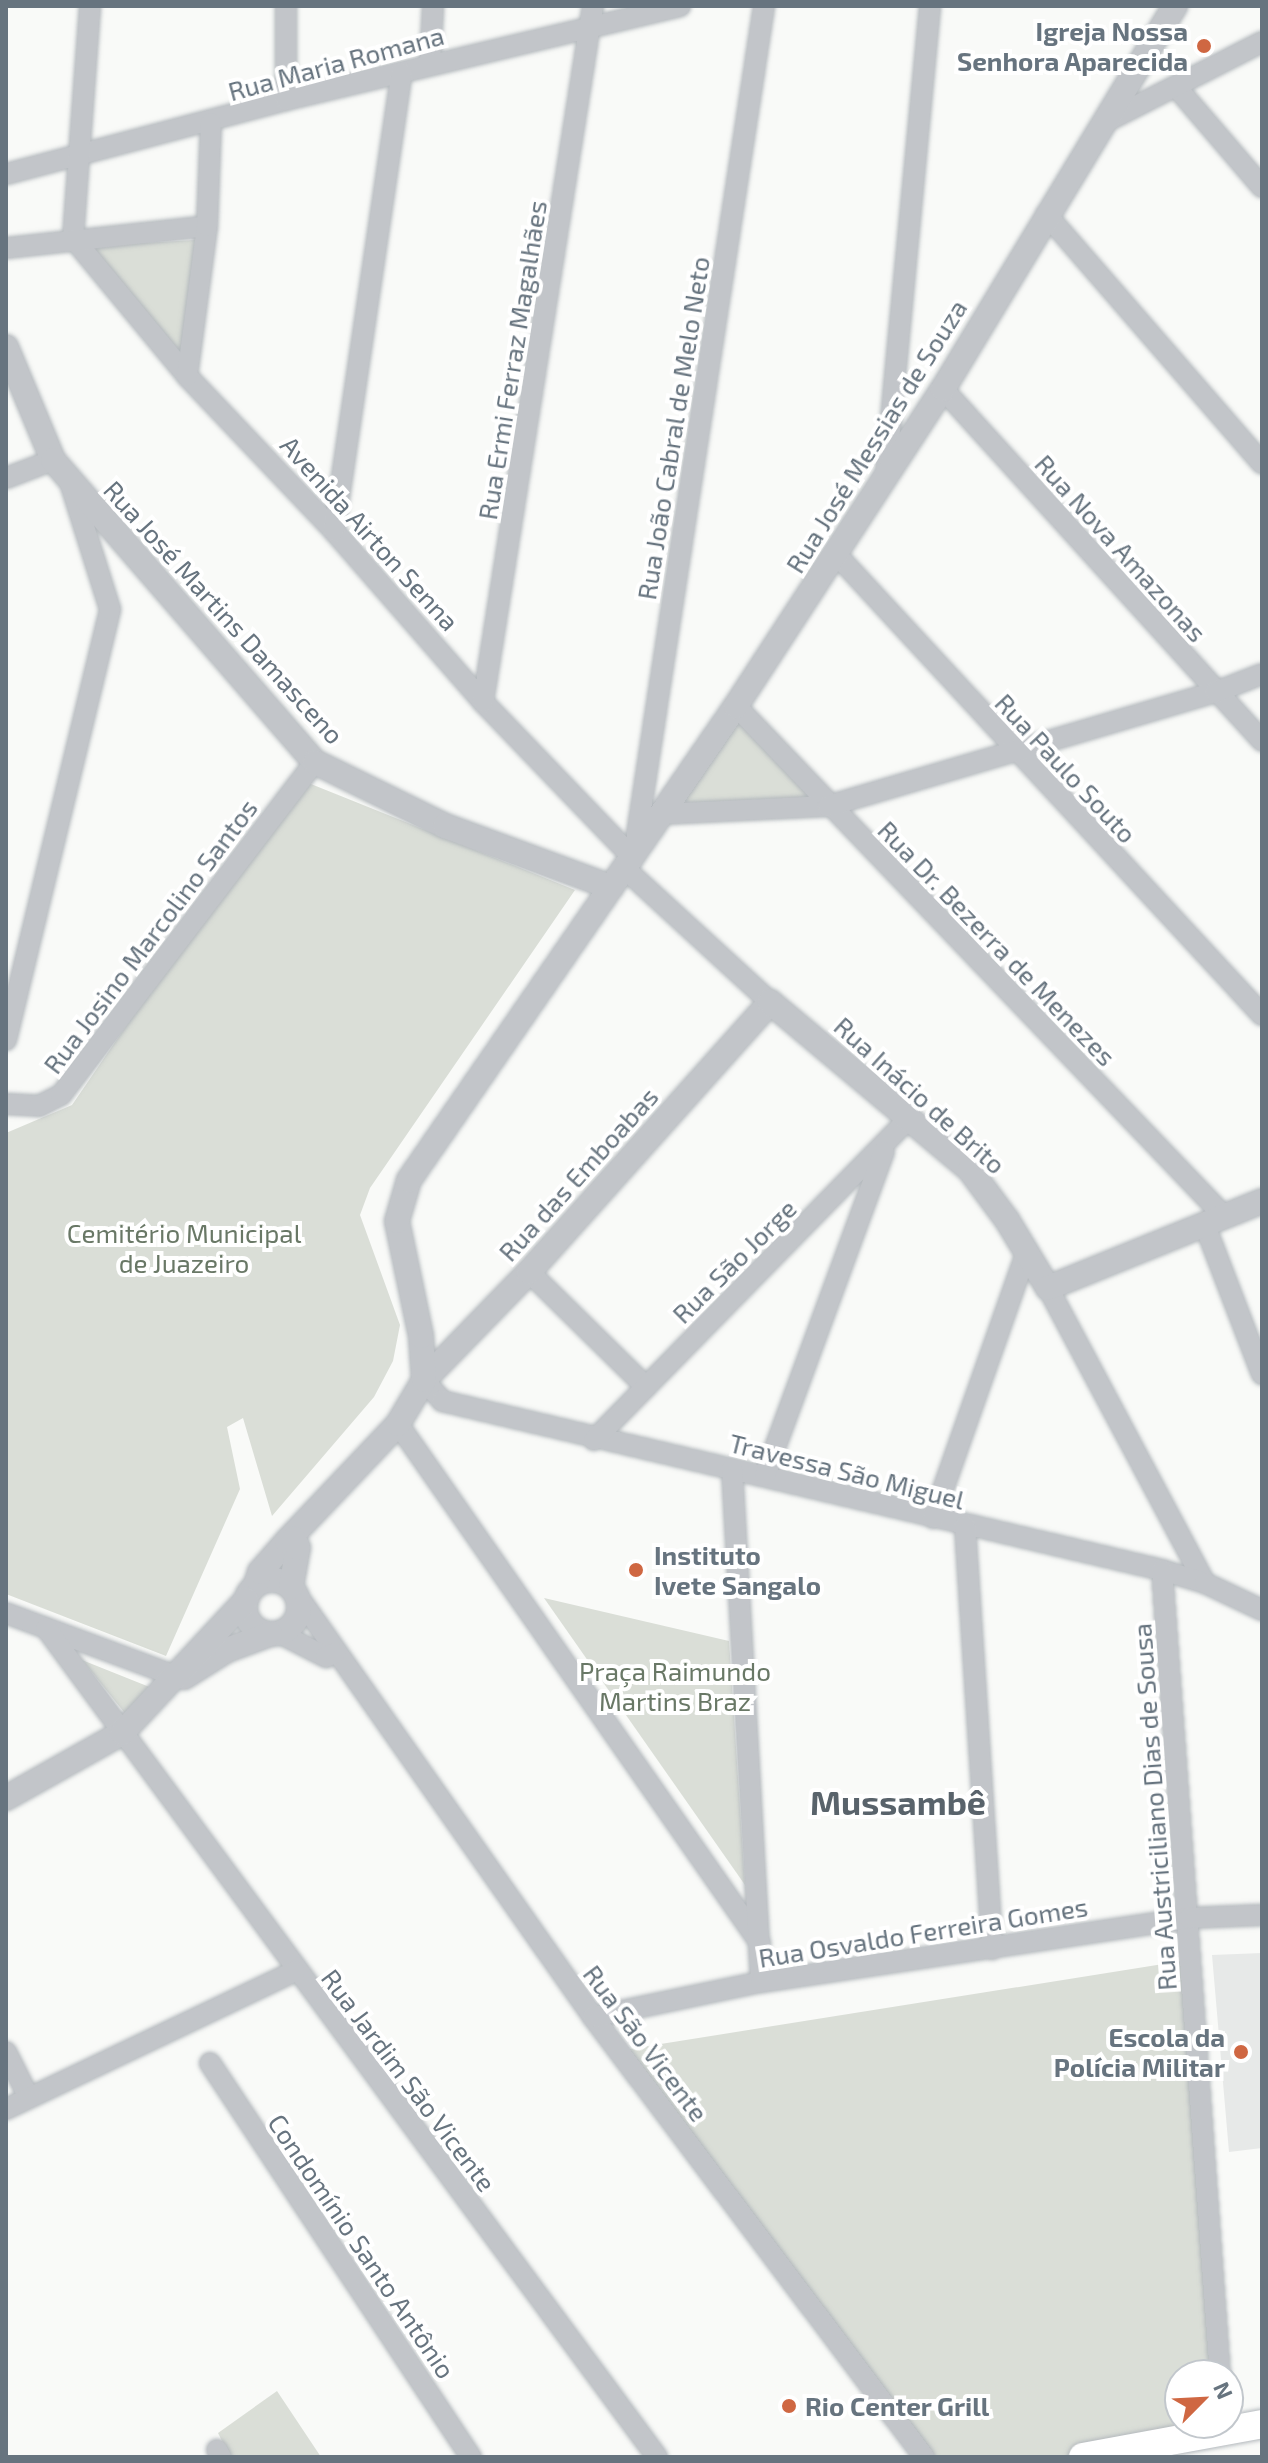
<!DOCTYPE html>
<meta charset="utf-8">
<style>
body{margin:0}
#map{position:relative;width:1268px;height:2463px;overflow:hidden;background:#f9faf8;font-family:"Exo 2",sans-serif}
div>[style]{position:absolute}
.built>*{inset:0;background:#e7e9e8}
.green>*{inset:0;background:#daded7}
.roads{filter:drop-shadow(0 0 2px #b4b9bd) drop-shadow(0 0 2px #b4b9bd)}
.minor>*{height:20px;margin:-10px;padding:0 10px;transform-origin:10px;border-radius:10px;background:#c2c5c9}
.tertiary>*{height:24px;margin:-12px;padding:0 12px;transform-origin:12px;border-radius:12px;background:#c2c5c9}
.tertiary>.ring{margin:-12px;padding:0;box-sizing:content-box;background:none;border:24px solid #c2c5c9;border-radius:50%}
.secondary>*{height:28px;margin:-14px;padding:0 14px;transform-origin:14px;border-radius:14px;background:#fff}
.dots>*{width:22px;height:22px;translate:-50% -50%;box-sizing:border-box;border:4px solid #fff;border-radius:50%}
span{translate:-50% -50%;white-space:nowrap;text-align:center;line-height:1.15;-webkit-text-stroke:8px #fff;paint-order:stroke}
.poi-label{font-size:26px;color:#67747f;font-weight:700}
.right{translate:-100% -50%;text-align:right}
.left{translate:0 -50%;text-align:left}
.street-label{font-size:26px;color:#67747f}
.park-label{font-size:26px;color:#697866}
.district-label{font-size:34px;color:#59636b;font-weight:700}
.frame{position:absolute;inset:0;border:8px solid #67747f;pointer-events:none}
.north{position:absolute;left:1164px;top:2359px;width:80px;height:80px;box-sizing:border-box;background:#fff;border:2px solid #c2c7cc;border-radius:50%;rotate:66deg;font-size:22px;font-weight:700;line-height:32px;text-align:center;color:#67747f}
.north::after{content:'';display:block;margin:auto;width:28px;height:36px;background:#cf6742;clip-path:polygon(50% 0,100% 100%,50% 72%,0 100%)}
</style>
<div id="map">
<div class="built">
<div style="clip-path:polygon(1262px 1953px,1262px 2148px,1229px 2152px,1212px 1955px)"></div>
</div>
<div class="green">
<div style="clip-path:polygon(195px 240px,181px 367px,90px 246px)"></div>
<div style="clip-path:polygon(736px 706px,828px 806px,662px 814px)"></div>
<div style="clip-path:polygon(296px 778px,575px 890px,370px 1188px,360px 1215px,400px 1325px,393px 1361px,374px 1397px,272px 1516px,243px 1418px,227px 1427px,240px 1489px,166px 1656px,6px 1594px,6px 1133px,72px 1105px)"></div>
<div style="clip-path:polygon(544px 1598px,729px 1641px,745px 1885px)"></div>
<div style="clip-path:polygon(82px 1660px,152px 1688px,128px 1717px)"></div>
<div style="clip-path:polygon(1182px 1961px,1211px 2375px,1180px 2375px,1180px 2423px,1214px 2423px,1118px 2457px,927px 2457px,623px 2050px)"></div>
<div style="clip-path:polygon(277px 2391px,321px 2457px,230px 2457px,218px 2433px)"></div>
</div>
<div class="roads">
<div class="minor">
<div style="left:430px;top:64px;width:58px;rotate:-87deg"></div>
<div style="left:1178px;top:89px;width:129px;rotate:49.4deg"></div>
<div style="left:286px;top:100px;width:94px;rotate:-90deg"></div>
<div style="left:1109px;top:120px;width:172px;rotate:-27deg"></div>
<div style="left:6px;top:174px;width:290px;rotate:-14.8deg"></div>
<div style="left:286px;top:100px;width:405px;rotate:-13.4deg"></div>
<div style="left:1046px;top:214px;width:330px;rotate:49.1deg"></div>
<div style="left:73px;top:238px;width:179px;rotate:50.4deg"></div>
<div style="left:187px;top:376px;width:214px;rotate:46.5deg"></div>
<div style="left:334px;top:531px;width:227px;rotate:48.9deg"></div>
<div style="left:483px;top:702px;width:216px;rotate:46.1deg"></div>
<div style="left:73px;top:238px;width:233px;rotate:-85.8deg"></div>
<div style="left:6px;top:248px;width:202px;rotate:-6.2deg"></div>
<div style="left:187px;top:376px;width:151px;rotate:-82.4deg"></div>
<div style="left:207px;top:226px;width:103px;rotate:-87.8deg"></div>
<div style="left:943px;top:389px;width:475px;rotate:47.8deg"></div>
<div style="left:886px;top:472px;width:468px;rotate:-84.6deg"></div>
<div style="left:6px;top:478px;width:50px;rotate:-21deg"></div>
<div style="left:334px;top:531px;width:463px;rotate:-81.6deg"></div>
<div style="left:835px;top:553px;width:629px;rotate:47.25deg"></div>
<div style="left:483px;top:702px;width:705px;rotate:-81.02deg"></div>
<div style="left:736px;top:706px;width:704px;rotate:46.27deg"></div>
<div style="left:662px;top:814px;width:166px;rotate:-2.8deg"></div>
<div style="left:828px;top:806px;width:404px;rotate:-16.4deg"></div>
<div style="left:1216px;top:692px;width:49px;rotate:-21.4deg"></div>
<div style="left:634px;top:854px;width:858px;rotate:-81.28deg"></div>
<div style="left:625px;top:869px;width:197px;rotate:42.5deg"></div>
<div style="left:6px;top:1040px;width:443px;rotate:-76.4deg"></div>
<div style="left:110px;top:609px;width:130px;rotate:-107.5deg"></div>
<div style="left:6px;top:1104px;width:33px;rotate:3deg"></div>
<div style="left:39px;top:1106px;width:25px;rotate:-27deg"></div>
<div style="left:61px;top:1095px;width:419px;rotate:-52.7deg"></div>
<div style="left:1204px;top:1223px;width:162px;rotate:69deg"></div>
<div style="left:529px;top:1272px;width:164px;rotate:44.5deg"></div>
<div style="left:1048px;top:1288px;width:334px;rotate:62deg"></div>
<div style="left:424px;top:1380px;width:28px;rotate:49deg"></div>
<div style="left:442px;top:1401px;width:740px;rotate:13.21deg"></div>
<div style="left:1162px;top:1570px;width:45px;rotate:16.8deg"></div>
<div style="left:1205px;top:1583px;width:63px;rotate:25.3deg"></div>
<div style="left:398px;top:1424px;width:633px;rotate:55.1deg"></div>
<div style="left:594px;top:1440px;width:450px;rotate:-45.6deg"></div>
<div style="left:732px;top:1469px;width:514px;rotate:86.76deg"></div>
<div style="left:765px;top:1475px;width:344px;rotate:-69.8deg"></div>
<div style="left:933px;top:1518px;width:283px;rotate:-70.6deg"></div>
<div style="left:965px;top:1526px;width:424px;rotate:86.3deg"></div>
<div style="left:1162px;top:1570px;width:807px;rotate:85.88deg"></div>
<div style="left:297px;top:1595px;width:515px;rotate:54.95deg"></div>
<div style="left:593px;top:2017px;width:551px;rotate:53.05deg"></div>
<div style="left:6px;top:1613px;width:184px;rotate:20.4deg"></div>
<div style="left:46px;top:1628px;width:1030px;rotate:53.61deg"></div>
<div style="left:279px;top:1633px;width:53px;rotate:27.1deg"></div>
<div style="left:326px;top:1657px;width:10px;rotate:-24deg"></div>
<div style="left:593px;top:2017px;width:172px;rotate:-11.8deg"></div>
<div style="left:761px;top:1982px;width:433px;rotate:-8.5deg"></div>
<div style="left:1189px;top:1918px;width:73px;rotate:-2.4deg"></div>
<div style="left:6px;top:2052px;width:51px;rotate:63.4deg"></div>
<div style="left:210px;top:2063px;width:473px;rotate:56.5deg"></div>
<div style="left:6px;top:2109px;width:320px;rotate:-25.5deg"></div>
<div style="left:217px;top:2450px;width:8px;rotate:60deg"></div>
</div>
<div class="tertiary">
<div style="left:6px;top:347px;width:122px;rotate:67.4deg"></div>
<div style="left:53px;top:460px;width:400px;rotate:49.1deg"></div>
<div style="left:315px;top:762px;width:145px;rotate:26.2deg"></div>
<div style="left:445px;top:826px;width:177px;rotate:20.2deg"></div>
<div style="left:424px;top:1380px;width:151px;rotate:-45.8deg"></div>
<div style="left:529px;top:1272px;width:362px;rotate:-48.2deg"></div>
<div style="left:770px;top:1002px;width:261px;rotate:40deg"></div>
<div style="left:970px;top:1170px;width:62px;rotate:53.5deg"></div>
<div style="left:1007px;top:1220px;width:79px;rotate:58.9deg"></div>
<div style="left:1048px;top:1288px;width:231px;rotate:-22.1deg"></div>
<div class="ring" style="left:245px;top:1580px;width:30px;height:30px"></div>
<div style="left:256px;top:1584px;width:13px;rotate:-72deg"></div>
<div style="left:260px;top:1572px;width:41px;rotate:-48.9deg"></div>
<div style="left:287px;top:1541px;width:161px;rotate:-46.5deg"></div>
<div style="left:398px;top:1424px;width:51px;rotate:-59.4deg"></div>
<div style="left:424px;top:1380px;width:44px;rotate:-93.9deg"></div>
<div style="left:421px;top:1336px;width:117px;rotate:-101.8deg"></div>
<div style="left:397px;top:1221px;width:43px;rotate:-73.7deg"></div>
<div style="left:409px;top:1180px;width:576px;rotate:-55.4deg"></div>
<div style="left:736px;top:706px;width:379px;rotate:-56.9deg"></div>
<div style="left:943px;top:389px;width:448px;rotate:-58.8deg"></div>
<div style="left:291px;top:1587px;width:40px;rotate:-80deg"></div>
<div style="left:298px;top:1548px;width:10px;rotate:-114deg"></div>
<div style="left:184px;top:1677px;width:51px;rotate:-32.1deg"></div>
<div style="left:227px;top:1650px;width:46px;rotate:-20.4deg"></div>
<div style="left:6px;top:1798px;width:133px;rotate:-29.3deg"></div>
<div style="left:122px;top:1733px;width:182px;rotate:-47deg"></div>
</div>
<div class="secondary">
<div style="left:1083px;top:2457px;width:182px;rotate:-10.4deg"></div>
</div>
</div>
<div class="dots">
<div style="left:1204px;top:46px;background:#cf6742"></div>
<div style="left:636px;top:1570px;background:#cf6742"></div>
<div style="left:1241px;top:2052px;background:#cf6742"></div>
<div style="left:789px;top:2406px;background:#cf6742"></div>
</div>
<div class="poi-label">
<span class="right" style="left:1188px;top:46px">Igreja Nossa<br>Senhora Aparecida</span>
<span class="left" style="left:654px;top:1570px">Instituto<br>Ivete Sangalo</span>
<span class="right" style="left:1225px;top:2052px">Escola da<br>Polícia Militar</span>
<span class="left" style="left:805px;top:2406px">Rio Center Grill</span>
</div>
<div class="street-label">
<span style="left:336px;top:63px;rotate:-15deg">Rua Maria Romana</span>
<span style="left:512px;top:360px;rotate:-81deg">Rua Ermi Ferraz Magalhães</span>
<span style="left:673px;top:428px;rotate:-81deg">Rua João Cabral de Melo Neto</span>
<span style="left:876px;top:436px;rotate:-58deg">Rua José Messias de Souza</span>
<span style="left:370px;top:533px;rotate:48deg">Avenida Airton Senna</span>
<span style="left:1121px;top:548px;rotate:48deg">Rua Nova Amazonas</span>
<span style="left:224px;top:612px;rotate:48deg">Rua José Martins Damasceno</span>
<span style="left:1066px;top:768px;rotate:47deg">Rua Paulo Souto</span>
<span style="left:150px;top:936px;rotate:-53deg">Rua Josino Marcolino Santos</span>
<span style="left:997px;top:943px;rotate:46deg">Rua Dr. Bezerra de Menezes</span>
<span style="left:920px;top:1095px;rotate:42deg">Rua Inácio de Brito</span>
<span style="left:578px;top:1174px;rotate:-48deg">Rua das Emboabas</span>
<span style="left:734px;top:1261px;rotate:-45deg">Rua São Jorge</span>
<span style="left:847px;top:1471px;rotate:14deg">Travessa São Miguel</span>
<span style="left:1154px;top:1807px;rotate:-94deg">Rua Austriciliano Dias de Sousa</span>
<span style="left:923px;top:1932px;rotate:-9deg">Rua Osvaldo Ferreira Gomes</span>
<span style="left:646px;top:2043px;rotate:53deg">Rua São Vicente</span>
<span style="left:409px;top:2080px;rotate:53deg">Rua Jardim São Vicente</span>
<span style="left:362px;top:2246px;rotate:56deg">Condomínio Santo Antônio</span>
</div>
<div class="park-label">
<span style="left:184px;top:1248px">Cemitério Municipal<br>de Juazeiro</span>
<span style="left:675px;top:1686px">Praça Raimundo<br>Martins Braz</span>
</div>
<div class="district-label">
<span style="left:898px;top:1802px">Mussambê</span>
</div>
<div class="frame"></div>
<div class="north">N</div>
</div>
